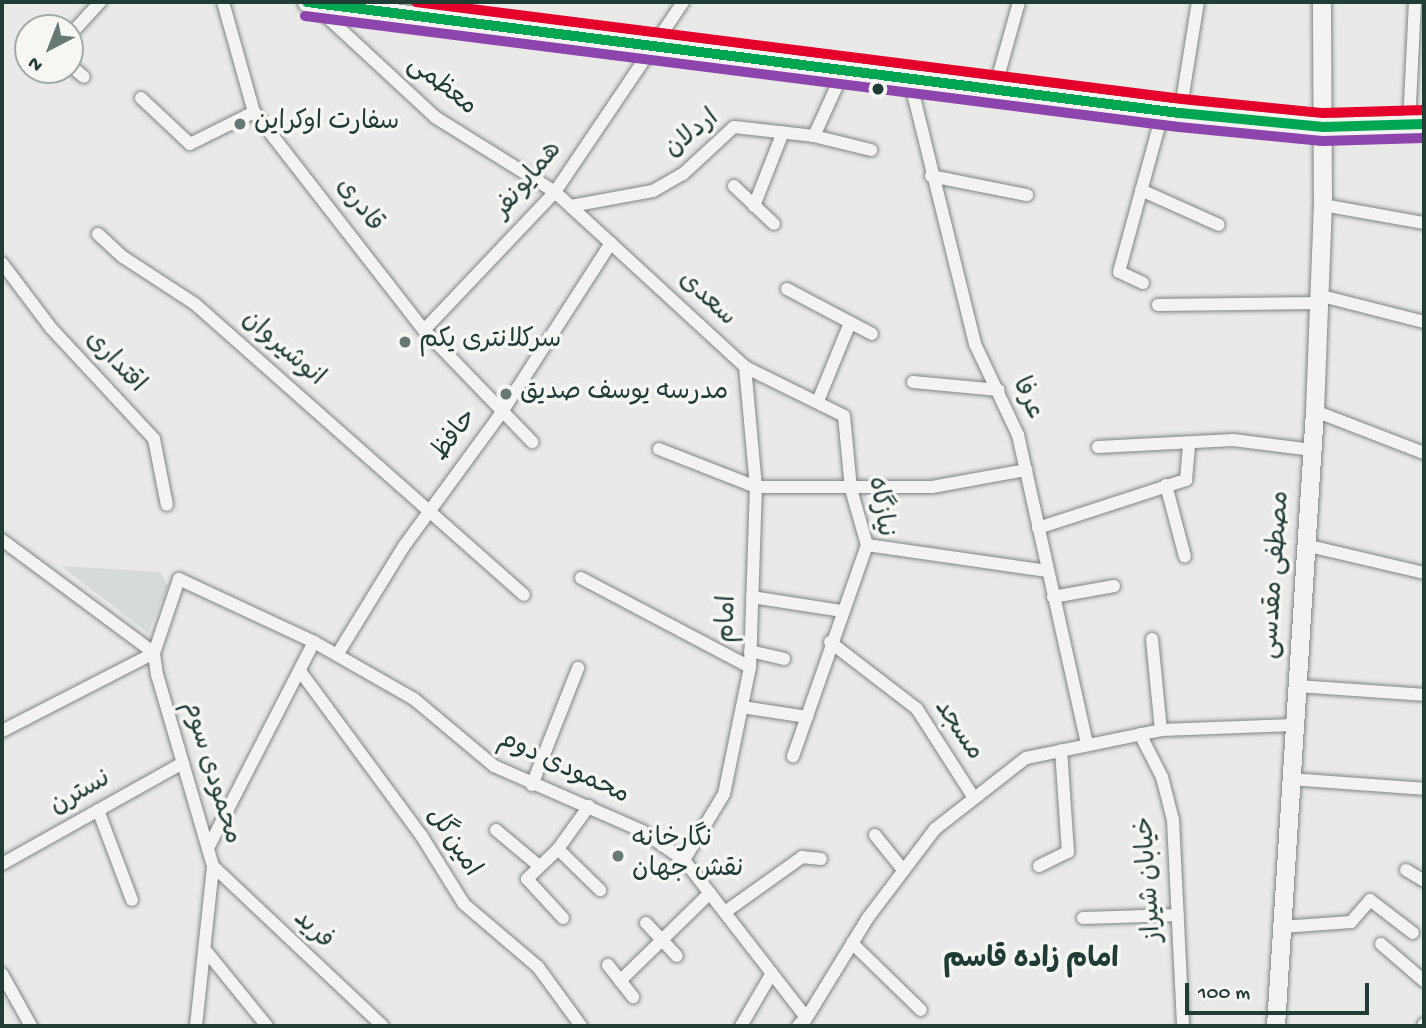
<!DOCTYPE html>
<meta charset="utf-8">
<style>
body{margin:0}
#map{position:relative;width:1426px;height:1028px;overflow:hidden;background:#e9eae8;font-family:"Gochi Hand","Playpen Sans Arabic",sans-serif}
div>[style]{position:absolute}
.green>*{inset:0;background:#d6dbd7}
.roads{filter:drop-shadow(0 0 2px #7f8583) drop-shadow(0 0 2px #7f8583)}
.street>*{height:12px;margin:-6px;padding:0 6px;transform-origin:6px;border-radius:6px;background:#f3f3f1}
.secondary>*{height:18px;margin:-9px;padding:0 9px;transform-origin:9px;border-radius:9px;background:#f3f3f1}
.primary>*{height:19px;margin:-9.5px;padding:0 9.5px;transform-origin:9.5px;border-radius:9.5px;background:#f3f3f1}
.bus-1>*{height:10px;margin:-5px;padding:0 5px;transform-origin:5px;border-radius:5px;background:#00a651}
.bus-2>*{height:10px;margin:-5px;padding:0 5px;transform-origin:5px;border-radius:5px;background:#8e44ad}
.bus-3>*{height:10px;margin:-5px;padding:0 5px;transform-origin:5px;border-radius:5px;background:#e4002b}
.dots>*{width:19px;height:19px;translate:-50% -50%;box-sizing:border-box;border:4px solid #f6f6f2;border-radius:50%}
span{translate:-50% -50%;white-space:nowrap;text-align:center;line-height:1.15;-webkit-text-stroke:7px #f6f6f2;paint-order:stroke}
.street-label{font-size:26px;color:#1f3d34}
.poi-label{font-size:26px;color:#1f3d34}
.left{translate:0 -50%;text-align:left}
.neighbourhood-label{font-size:28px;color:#1f3d34;font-weight:700}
.frame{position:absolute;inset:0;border:4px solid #1f3d34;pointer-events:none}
.north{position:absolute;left:14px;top:14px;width:70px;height:70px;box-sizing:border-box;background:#f6f6f2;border:2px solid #a0aca6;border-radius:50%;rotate:222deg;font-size:19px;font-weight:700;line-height:28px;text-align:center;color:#1f3d34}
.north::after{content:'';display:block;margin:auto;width:24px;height:32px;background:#667a73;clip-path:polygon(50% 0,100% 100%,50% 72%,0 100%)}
.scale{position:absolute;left:1185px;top:983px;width:184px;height:32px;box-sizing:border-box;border:4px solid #1f3d34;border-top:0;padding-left:9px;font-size:21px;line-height:24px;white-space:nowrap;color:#1f3d34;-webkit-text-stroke:5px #f6f6f2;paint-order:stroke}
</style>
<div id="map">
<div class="green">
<div style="clip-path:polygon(61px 566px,160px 572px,168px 586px,148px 633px)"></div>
</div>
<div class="roads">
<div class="street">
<div style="left:223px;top:2px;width:114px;rotate:74.3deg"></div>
<div style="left:254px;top:112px;width:276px;rotate:52.1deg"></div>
<div style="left:424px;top:330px;width:156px;rotate:46deg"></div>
<div style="left:311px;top:2px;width:169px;rotate:42.8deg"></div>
<div style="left:435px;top:117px;width:142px;rotate:32deg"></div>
<div style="left:555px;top:192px;width:258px;rotate:42.6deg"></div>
<div style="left:745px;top:367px;width:110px;rotate:26.3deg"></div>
<div style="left:844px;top:416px;width:73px;rotate:84.5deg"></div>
<div style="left:851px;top:489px;width:58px;rotate:74.1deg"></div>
<div style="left:867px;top:545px;width:224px;rotate:109.3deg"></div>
<div style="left:70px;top:35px;width:45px;rotate:-47.7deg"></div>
<div style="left:70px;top:65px;width:18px;rotate:41deg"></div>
<div style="left:909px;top:77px;width:275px;rotate:76.1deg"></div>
<div style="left:975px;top:344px;width:101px;rotate:64.7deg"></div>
<div style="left:1018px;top:435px;width:316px;rotate:77.4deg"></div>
<div style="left:995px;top:88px;width:89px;rotate:-74.4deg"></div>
<div style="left:141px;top:98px;width:67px;rotate:43.2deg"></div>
<div style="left:190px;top:144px;width:72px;rotate:-26.6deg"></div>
<div style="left:1180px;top:113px;width:112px;rotate:-80.8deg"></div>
<div style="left:1409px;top:124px;width:122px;rotate:-87.2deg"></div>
<div style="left:814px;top:136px;width:59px;rotate:13.8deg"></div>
<div style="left:931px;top:176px;width:98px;rotate:11.2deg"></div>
<div style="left:734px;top:186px;width:55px;rotate:43.5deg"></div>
<div style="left:1141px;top:190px;width:85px;rotate:24.2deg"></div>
<div style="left:1323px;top:205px;width:103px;rotate:10.1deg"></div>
<div style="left:571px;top:206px;width:83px;rotate:-10.4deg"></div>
<div style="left:653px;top:191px;width:34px;rotate:-30deg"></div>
<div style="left:683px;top:174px;width:69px;rotate:-42.7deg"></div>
<div style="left:734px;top:127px;width:81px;rotate:6.4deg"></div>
<div style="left:814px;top:136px;width:75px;rotate:-65.5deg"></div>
<div style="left:754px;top:206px;width:79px;rotate:-68.6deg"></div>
<div style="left:98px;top:234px;width:34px;rotate:43deg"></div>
<div style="left:123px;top:257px;width:86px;rotate:33.1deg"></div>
<div style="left:195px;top:304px;width:439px;rotate:41.5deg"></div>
<div style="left:2px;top:263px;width:81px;rotate:53deg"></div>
<div style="left:51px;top:328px;width:151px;rotate:47.1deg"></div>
<div style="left:154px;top:439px;width:67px;rotate:78.9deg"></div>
<div style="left:1143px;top:283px;width:26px;rotate:-155deg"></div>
<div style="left:1119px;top:272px;width:167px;rotate:-74.7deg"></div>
<div style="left:787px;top:289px;width:96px;rotate:27.9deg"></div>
<div style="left:1318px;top:295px;width:109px;rotate:14.3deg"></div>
<div style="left:1158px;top:305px;width:160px;rotate:-0.7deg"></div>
<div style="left:424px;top:330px;width:190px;rotate:-46.5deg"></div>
<div style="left:555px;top:192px;width:229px;rotate:-56deg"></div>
<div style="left:913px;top:382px;width:86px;rotate:5.3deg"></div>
<div style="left:818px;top:401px;width:84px;rotate:-67.7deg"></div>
<div style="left:1315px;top:411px;width:117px;rotate:21.1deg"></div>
<div style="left:1098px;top:447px;width:135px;rotate:-3deg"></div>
<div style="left:1233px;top:440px;width:80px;rotate:7.2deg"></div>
<div style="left:659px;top:449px;width:104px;rotate:21.4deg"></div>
<div style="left:756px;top:487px;width:176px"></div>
<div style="left:932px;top:487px;width:96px;rotate:-10.3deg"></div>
<div style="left:1166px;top:485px;width:74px;rotate:75.2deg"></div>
<div style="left:1038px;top:528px;width:156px;rotate:-18deg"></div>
<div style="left:1186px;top:480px;width:37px;rotate:-85deg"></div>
<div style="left:2px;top:540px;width:189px;rotate:36.6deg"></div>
<div style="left:154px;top:653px;width:171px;rotate:152.8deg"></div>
<div style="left:867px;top:545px;width:182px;rotate:8.2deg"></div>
<div style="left:1305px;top:545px;width:122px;rotate:13.2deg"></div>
<div style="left:581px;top:578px;width:191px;rotate:27.8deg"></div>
<div style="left:752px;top:597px;width:90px;rotate:8.9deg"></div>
<div style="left:1053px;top:597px;width:62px;rotate:-10.2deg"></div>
<div style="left:1152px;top:639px;width:91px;rotate:84.4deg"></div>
<div style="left:830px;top:642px;width:110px;rotate:37.6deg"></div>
<div style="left:917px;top:709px;width:106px;rotate:57.4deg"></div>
<div style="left:750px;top:651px;width:35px;rotate:13deg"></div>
<div style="left:337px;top:655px;width:128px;rotate:-58.4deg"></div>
<div style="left:404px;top:546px;width:166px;rotate:-53.8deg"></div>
<div style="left:502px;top:412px;width:201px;rotate:-57.2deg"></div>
<div style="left:300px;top:671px;width:204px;rotate:53.6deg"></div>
<div style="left:421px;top:835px;width:81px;rotate:58.1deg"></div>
<div style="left:464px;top:904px;width:97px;rotate:40.4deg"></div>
<div style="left:538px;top:967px;width:73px;rotate:53.9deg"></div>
<div style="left:1296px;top:686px;width:128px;rotate:4deg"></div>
<div style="left:742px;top:707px;width:66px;rotate:8.7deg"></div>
<div style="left:1140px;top:734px;width:48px;rotate:62.9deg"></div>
<div style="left:1162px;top:777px;width:44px;rotate:75.7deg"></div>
<div style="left:1173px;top:820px;width:206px;rotate:87.2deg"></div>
<div style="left:1289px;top:779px;width:135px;rotate:4.2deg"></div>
<div style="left:532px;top:785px;width:126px;rotate:-68.5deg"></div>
<div style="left:98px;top:810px;width:96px;rotate:69.3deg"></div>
<div style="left:496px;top:830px;width:56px;rotate:39.9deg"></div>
<div style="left:875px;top:835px;width:45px;rotate:51.3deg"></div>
<div style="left:208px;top:848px;width:232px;rotate:-62.8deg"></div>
<div style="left:558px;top:849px;width:59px;rotate:44.3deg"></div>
<div style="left:684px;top:860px;width:77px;rotate:-58.8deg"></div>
<div style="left:724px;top:794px;width:130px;rotate:-78.4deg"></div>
<div style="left:750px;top:667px;width:180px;rotate:-88.1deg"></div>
<div style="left:756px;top:487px;width:121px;rotate:-95.2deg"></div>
<div style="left:2px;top:864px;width:207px;rotate:-29.2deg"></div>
<div style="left:213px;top:866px;width:233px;rotate:43.3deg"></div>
<div style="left:1039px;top:866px;width:32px;rotate:-26deg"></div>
<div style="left:1068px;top:852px;width:102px;rotate:-93.9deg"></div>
<div style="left:1406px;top:870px;width:21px;rotate:31deg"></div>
<div style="left:725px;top:912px;width:95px;rotate:-35.5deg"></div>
<div style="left:802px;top:857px;width:19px;rotate:6deg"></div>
<div style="left:563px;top:918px;width:53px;rotate:-132.7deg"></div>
<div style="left:527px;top:879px;width:43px;rotate:-44.1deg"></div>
<div style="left:558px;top:849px;width:53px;rotate:-54.2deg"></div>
<div style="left:1083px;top:918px;width:95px;rotate:-1.8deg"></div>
<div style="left:646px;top:923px;width:45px;rotate:46.8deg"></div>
<div style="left:1282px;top:927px;width:69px;rotate:-4.1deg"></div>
<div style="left:1351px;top:922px;width:29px;rotate:-49deg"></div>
<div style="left:1370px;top:900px;width:54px;rotate:37.5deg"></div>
<div style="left:852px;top:943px;width:96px;rotate:44.2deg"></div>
<div style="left:1381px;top:944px;width:57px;rotate:40.7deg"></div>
<div style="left:206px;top:951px;width:97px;rotate:50.9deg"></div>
<div style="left:608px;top:965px;width:41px;rotate:52deg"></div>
<div style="left:2px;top:974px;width:60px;rotate:60.9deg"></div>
<div style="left:620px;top:981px;width:126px;rotate:-44.4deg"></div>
<div style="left:804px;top:1022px;width:121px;rotate:-58.5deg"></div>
<div style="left:867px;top:919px;width:113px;rotate:-52.9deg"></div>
<div style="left:935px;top:829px;width:115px;rotate:-38deg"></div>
<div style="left:1026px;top:758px;width:138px;rotate:-11.7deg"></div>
<div style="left:1161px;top:730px;width:132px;rotate:-2.2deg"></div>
<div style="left:196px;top:1026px;width:161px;rotate:-83.9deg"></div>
<div style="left:213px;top:866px;width:199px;rotate:-106.3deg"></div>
<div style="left:157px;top:675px;width:22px;rotate:-98deg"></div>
<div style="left:154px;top:653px;width:78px;rotate:-71.3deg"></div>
<div style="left:179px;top:579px;width:149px;rotate:25deg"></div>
<div style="left:314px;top:642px;width:115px;rotate:29.7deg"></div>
<div style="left:414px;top:699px;width:104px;rotate:39.9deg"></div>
<div style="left:494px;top:766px;width:162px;rotate:23.7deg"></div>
<div style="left:642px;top:831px;width:51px;rotate:34.6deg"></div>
<div style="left:684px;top:860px;width:199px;rotate:52.2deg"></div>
<div style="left:806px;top:1017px;width:12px;rotate:132deg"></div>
<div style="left:741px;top:1026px;width:61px;rotate:-59.7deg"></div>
<div style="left:1423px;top:1026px;width:2px;rotate:-63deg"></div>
</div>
<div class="secondary">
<div style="left:1276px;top:1026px;width:616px;rotate:-86.37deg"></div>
<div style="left:1315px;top:411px;width:206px;rotate:-87.8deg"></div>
<div style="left:1323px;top:205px;width:203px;rotate:-90.3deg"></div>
</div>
<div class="primary">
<div style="left:307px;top:2px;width:880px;rotate:7.25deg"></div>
<div style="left:1180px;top:113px;width:144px;rotate:5.6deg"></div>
<div style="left:1323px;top:127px;width:101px;rotate:-1.7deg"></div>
</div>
</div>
<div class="bus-1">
<div style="left:307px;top:2px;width:880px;rotate:7.25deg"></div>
<div style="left:1180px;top:113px;width:144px;rotate:5.6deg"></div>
<div style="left:1323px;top:127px;width:101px;rotate:-1.7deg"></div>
</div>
<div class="bus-2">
<div style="left:305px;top:16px;width:881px;rotate:7.24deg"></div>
<div style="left:1179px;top:127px;width:144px;rotate:5.6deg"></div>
<div style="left:1322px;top:141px;width:102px;rotate:-1.7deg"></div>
</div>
<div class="bus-3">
<div style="left:416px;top:2px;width:772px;rotate:7.22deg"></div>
<div style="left:1182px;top:99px;width:142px;rotate:5.7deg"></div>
<div style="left:1323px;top:113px;width:101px;rotate:-1.7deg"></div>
</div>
<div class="dots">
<div style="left:878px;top:89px;background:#1f3d34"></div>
<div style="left:240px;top:124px;background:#667a73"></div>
<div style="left:405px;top:342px;background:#667a73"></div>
<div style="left:506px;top:394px;background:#667a73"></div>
<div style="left:618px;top:856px;background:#667a73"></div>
</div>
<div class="street-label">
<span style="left:441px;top:87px;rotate:38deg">معظمی</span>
<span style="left:693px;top:135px;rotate:-38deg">اردلان</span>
<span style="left:529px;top:181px;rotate:-50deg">همایونفر</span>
<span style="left:358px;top:206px;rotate:53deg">قادری</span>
<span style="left:706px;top:300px;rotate:43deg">سعدی</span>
<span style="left:282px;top:350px;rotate:41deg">انوشیروان</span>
<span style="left:114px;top:363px;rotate:47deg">اقتداری</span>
<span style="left:1026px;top:399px;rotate:66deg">عرفا</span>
<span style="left:456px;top:436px;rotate:-53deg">حافظ</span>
<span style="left:879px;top:507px;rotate:81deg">نیازگاه</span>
<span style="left:1277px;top:575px;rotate:-86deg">مصطفی مقدسی</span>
<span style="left:729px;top:619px;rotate:-88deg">امام</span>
<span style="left:957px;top:731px;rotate:56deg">مسجد</span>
<span style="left:563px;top:769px;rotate:25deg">محمودی دوم</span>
<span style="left:210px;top:773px;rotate:73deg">محمودی سوم</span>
<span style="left:81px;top:794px;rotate:-29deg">نسترن</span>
<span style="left:452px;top:843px;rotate:57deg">امین‌گل</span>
<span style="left:1151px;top:879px;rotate:-94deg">خیابان شیراز</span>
<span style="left:312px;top:931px;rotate:43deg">فرید</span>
</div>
<div class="poi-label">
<span class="left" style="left:254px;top:124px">سفارت اوکراین</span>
<span class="left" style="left:419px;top:342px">سرکلانتری یکم</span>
<span class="left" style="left:520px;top:394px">مدرسه یوسف صدیق</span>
<span class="left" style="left:632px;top:856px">نگارخانه<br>نقش جهان</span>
</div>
<div class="neighbourhood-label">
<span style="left:1031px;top:961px">امام زاده قاسم</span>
</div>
<div class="frame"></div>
<div class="north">N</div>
<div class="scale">100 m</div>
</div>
